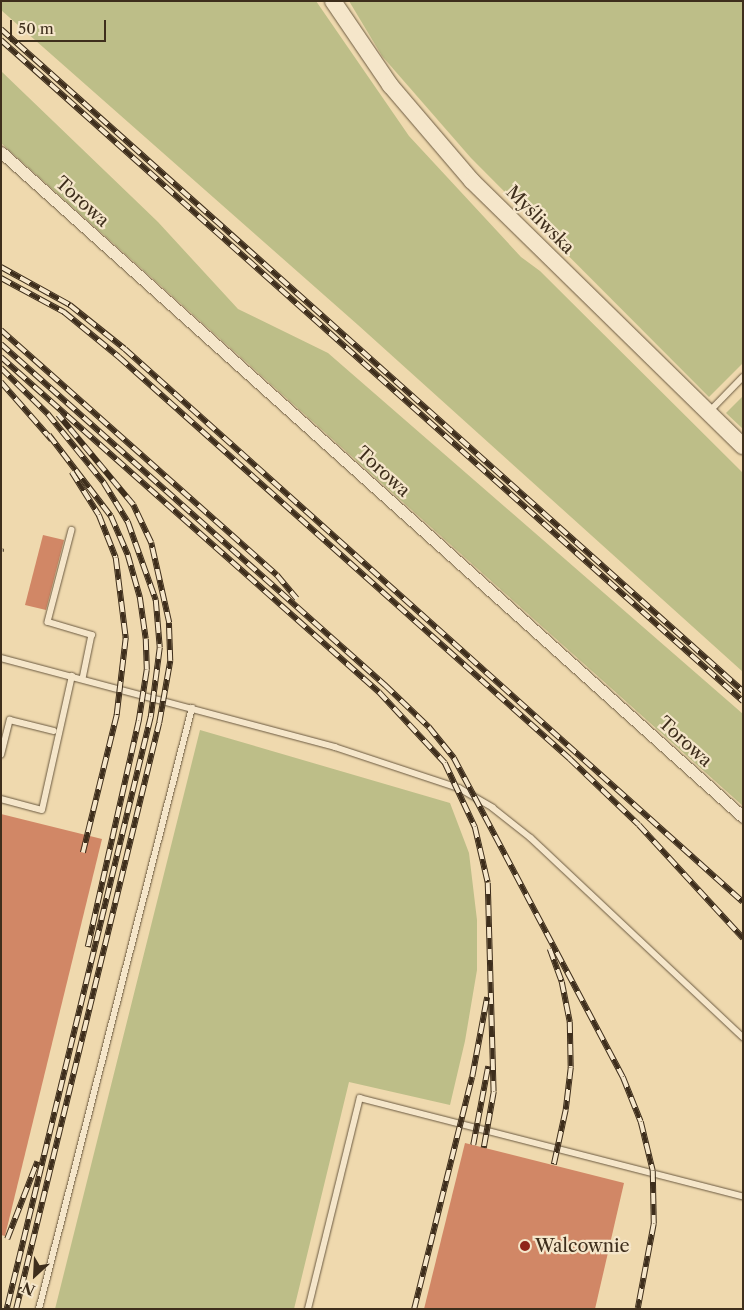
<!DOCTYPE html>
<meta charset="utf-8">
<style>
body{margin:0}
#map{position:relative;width:744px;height:1310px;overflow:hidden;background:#efd9ae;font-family:"Libre Caslon Text",serif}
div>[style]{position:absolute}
.green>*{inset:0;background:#bdbe88}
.building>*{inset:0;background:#d18766}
.roads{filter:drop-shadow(0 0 1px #6a5940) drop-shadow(0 0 1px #6a5940)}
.lane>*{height:5.5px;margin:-2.75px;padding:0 2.75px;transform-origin:2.75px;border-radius:2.75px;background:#f5e6ca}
.street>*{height:11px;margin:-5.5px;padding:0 5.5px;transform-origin:5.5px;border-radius:5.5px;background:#f5e6ca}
.secondary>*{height:16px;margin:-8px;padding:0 8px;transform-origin:8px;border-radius:8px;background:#f5e6ca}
.rail>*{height:5.5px;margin-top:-2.75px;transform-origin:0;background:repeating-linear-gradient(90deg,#f5e6ca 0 11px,#3e2e1c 0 22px);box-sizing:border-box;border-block:1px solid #3e2e1c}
.dots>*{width:14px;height:14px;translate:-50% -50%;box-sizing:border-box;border:2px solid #f5e6ca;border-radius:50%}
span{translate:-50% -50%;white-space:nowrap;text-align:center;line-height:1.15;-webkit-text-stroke:4.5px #f5e6ca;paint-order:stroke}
.street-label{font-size:18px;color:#3e2e1c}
.poi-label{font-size:18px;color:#3e2e1c}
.left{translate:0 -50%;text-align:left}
.frame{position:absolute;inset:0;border:2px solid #3e2e1c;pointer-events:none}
.north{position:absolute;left:10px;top:1250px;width:50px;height:50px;-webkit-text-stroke:4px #f5e6ca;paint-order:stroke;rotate:205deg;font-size:14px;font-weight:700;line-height:20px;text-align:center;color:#3e2e1c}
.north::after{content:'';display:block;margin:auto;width:18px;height:22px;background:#3e2e1c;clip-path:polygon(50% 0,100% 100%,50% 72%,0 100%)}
.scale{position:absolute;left:10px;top:20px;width:96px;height:22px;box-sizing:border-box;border:2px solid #3e2e1c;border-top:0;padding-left:6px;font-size:15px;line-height:18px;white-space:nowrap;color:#3e2e1c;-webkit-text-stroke:4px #f5e6ca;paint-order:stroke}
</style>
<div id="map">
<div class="green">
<div style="clip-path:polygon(1px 1px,316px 1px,409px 136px,521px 257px,540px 271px,743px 473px,743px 672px,358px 325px,1px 10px)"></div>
<div style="clip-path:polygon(349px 1px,743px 1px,743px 363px,709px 397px,471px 158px,382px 56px)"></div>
<div style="clip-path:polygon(1px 71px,158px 222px,238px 309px,328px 353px,743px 714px,743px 806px,1px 143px)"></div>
<div style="clip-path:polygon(743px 396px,743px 429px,726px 413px)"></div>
<div style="clip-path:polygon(200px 730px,450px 803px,469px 853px,477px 920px,477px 970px,465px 1041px,450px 1105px,349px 1082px,294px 1309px,55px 1309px)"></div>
</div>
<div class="building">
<div style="clip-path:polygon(43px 535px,64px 540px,46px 610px,25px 605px)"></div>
<div style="clip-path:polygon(1px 814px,102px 839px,5px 1236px,1px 1235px)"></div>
<div style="clip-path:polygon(465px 1143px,624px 1183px,595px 1309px,424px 1309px)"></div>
</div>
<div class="roads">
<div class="lane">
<div style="left:710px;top:411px;width:47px;rotate:-45.9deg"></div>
<div style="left:72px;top:530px;width:95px;rotate:104.6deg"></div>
<div style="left:48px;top:622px;width:46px;rotate:16.5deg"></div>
<div style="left:92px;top:635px;width:45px;rotate:101.6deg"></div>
<div style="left:1px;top:658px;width:346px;rotate:14.9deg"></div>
<div style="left:335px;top:747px;width:131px;rotate:18.3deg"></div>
<div style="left:459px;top:788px;width:39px;rotate:30deg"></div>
<div style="left:493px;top:808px;width:48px;rotate:38.3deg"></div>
<div style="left:531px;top:838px;width:291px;rotate:43.2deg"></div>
<div style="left:1px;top:755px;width:36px;rotate:-76deg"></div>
<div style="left:10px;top:720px;width:45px;rotate:14deg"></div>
<div style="left:1px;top:799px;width:42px;rotate:15deg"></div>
<div style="left:42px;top:810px;width:137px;rotate:-77.4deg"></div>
<div style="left:39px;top:1309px;width:620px;rotate:-75.72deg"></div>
<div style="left:308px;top:1309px;width:217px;rotate:-76.2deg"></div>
<div style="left:360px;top:1098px;width:395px;rotate:14.4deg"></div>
</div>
<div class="street">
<div style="left:1px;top:152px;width:996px;rotate:41.87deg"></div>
</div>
<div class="secondary">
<div style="left:333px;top:1px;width:102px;rotate:55.8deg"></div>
<div style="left:390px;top:85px;width:126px;rotate:49.5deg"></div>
<div style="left:472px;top:181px;width:379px;rotate:44.4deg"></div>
</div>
</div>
<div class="rail">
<div style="left:1px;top:29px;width:994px;rotate:41.74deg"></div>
<div style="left:1px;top:40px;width:994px;rotate:41.7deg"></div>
<div style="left:1px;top:267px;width:79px;rotate:28.8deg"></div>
<div style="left:70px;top:305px;width:70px;rotate:38.7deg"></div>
<div style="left:125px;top:349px;width:829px;rotate:41.82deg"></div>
<div style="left:1px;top:278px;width:72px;rotate:28.4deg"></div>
<div style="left:64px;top:312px;width:71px;rotate:39.3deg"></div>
<div style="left:119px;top:357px;width:604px;rotate:41.71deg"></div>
<div style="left:570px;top:759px;width:95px;rotate:43.7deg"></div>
<div style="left:639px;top:825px;width:154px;rotate:47.4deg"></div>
<div style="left:1px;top:330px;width:369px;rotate:41.6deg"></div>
<div style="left:277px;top:575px;width:31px;rotate:50deg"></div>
<div style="left:1px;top:344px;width:514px;rotate:41.61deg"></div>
<div style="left:385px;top:685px;width:61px;rotate:43.7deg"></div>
<div style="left:429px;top:727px;width:40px;rotate:51deg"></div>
<div style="left:454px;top:758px;width:361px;rotate:62.1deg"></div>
<div style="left:623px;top:1077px;width:48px;rotate:68.2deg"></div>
<div style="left:641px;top:1122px;width:50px;rotate:76.2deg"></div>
<div style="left:653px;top:1171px;width:53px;rotate:88.9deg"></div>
<div style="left:654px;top:1224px;width:86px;rotate:100.7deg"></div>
<div style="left:1px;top:357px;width:505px;rotate:41.55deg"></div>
<div style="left:379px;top:692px;width:97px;rotate:47.1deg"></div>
<div style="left:445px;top:763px;width:71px;rotate:64.9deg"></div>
<div style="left:475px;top:827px;width:57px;rotate:76.9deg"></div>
<div style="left:488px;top:883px;width:209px;rotate:88.4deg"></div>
<div style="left:494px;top:1092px;width:57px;rotate:100.1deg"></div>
<div style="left:1px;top:368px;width:66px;rotate:44.4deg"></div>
<div style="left:48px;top:414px;width:89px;rotate:50.9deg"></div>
<div style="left:104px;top:483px;width:46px;rotate:58.4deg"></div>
<div style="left:128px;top:522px;width:83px;rotate:70.3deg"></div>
<div style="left:156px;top:600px;width:48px;rotate:85.2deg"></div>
<div style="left:160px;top:648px;width:70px;rotate:97.4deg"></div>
<div style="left:151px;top:717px;width:609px;rotate:103.67deg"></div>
<div style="left:1px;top:382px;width:77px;rotate:48.7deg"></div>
<div style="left:49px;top:435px;width:102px;rotate:52.6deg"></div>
<div style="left:111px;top:516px;width:43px;rotate:66.4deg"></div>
<div style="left:128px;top:555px;width:44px;rotate:74.1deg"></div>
<div style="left:140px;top:597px;width:42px;rotate:81.9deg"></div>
<div style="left:146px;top:639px;width:31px;rotate:88deg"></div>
<div style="left:147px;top:670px;width:52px;rotate:98.9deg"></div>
<div style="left:139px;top:721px;width:232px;rotate:102.7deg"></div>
<div style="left:72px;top:472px;width:51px;rotate:57.9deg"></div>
<div style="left:99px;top:515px;width:46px;rotate:68.4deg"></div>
<div style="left:116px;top:558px;width:81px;rotate:82.9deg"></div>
<div style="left:126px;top:638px;width:78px;rotate:96.7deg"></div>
<div style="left:117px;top:715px;width:142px;rotate:103.8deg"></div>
<div style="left:1px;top:549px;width:3px;rotate:90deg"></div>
<div style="left:550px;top:949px;width:35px;rotate:70deg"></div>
<div style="left:562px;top:982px;width:41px;rotate:78.7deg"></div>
<div style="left:570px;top:1022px;width:46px;rotate:88.8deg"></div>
<div style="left:571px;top:1068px;width:42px;rotate:96.8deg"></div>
<div style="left:566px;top:1110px;width:56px;rotate:102.3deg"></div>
<div style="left:473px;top:1145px;width:80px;rotate:-79.2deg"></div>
<div style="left:7px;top:1239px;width:83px;rotate:-68.7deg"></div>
<div style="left:16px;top:1309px;width:603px;rotate:-76.29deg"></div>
<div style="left:159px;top:723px;width:63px;rotate:-79.9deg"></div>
<div style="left:170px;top:661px;width:38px;rotate:-92deg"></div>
<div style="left:169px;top:623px;width:82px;rotate:-102.7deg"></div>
<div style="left:151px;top:543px;width:42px;rotate:-115.3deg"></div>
<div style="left:133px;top:505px;width:117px;rotate:-129.8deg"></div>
<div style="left:414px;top:1309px;width:239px;rotate:-76deg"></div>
<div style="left:472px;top:1077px;width:81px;rotate:-79.4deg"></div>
</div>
<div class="dots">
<div style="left:525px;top:1246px;background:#8f2418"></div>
</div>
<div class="street-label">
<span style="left:82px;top:202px;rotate:42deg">Torowa</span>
<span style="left:540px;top:220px;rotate:45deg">Myśliwska</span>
<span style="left:383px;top:472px;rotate:42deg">Torowa</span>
<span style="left:685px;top:742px;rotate:42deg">Torowa</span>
</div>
<div class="poi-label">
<span class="left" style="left:535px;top:1246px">Walcownie</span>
</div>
<div class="frame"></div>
<div class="north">N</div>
<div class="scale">50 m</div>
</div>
